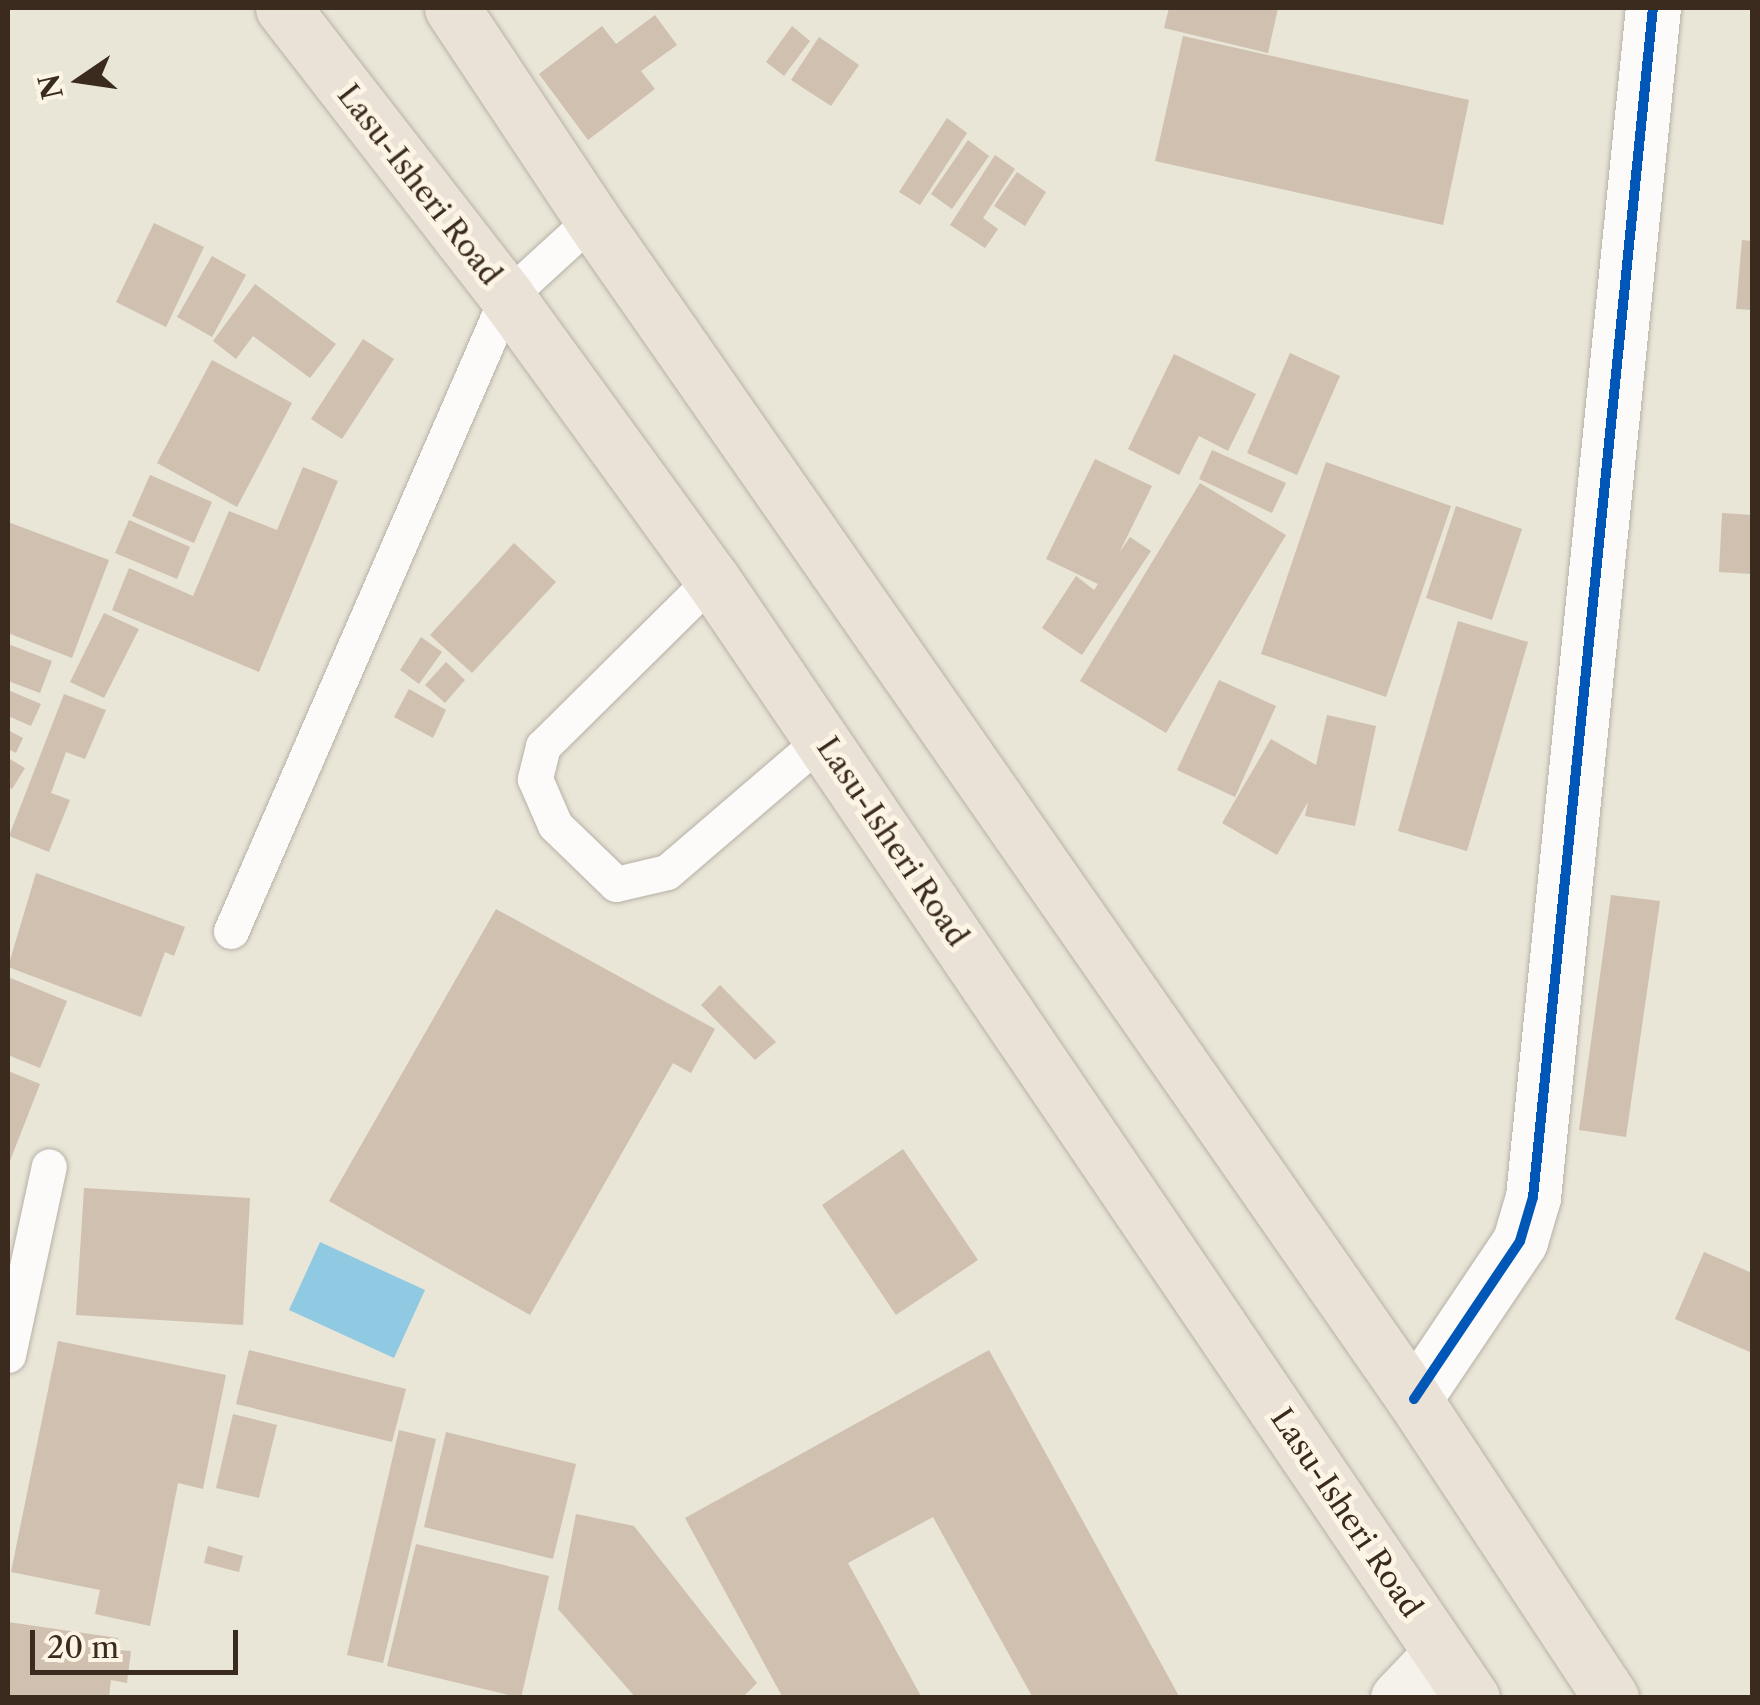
<!DOCTYPE html>
<style>
body{margin:0}
#map{position:relative;width:1760px;height:1705px;overflow:hidden;background:#e9e5d7;font-family:"Libre Caslon Text",serif}
div>[style]{position:absolute}
.water>*{inset:0;background:#90cae2}
.building>*{inset:0;background:#cfc0b0}
.roads{filter:drop-shadow(0 0 2px #b6b1a7) drop-shadow(0 0 2px #b6b1a7)}
.lane>*{height:35px;margin:-17.5px;padding:0 17.5px;transform-origin:17.5px;border-radius:17.5px;background:#fcfbf9}
.street>*{height:55px;margin:-27.5px;padding:0 27.5px;transform-origin:27.5px;border-radius:27.5px;background:#fcfbf9}
.secondary>*{height:55px;margin:-27.5px;padding:0 27.5px;transform-origin:27.5px;border-radius:27.5px;background:#f5f2eb}
.primary>*{height:55px;margin:-27.5px;padding:0 27.5px;transform-origin:27.5px;border-radius:27.5px;background:#ebe2d7}
.cycleway>*{height:10px;margin:-5px;padding:0 5px;transform-origin:5px;border-radius:5px;background:#0057b8}
span{translate:-50% -50%;white-space:nowrap;text-align:center;line-height:1.15;-webkit-text-stroke:10px #fcf5e5;paint-order:stroke}
.street-label{font-size:30px;color:#3b2a1e}
.frame{position:absolute;inset:0;border:10px solid #3b2a1e;pointer-events:none}
.north{position:absolute;left:30px;top:30px;width:100px;height:100px;-webkit-text-stroke:8px #fcf5e5;paint-order:stroke;rotate:257deg;font-size:28px;font-weight:700;line-height:40px;text-align:center;color:#3b2a1e}
.north::after{content:'';display:block;margin:auto;width:35px;height:45px;background:#3b2a1e;clip-path:polygon(50% 0,100% 100%,50% 72%,0 100%)}
.scale{position:absolute;left:30px;top:1630px;width:208px;height:45px;box-sizing:border-box;border:5px solid #3b2a1e;border-top:0;padding-left:12px;font-size:30px;line-height:35px;white-space:nowrap;color:#3b2a1e;-webkit-text-stroke:8px #fcf5e5;paint-order:stroke}
</style>
<div id="map">
<div class="water">
<div style="clip-path:polygon(320px 1242px,425px 1290px,394px 1358px,289px 1310px)"></div>
</div>
<div class="building">
<div style="clip-path:polygon(1169px 8px,1278px 8px,1268px 53px,1164px 28px)"></div>
<div style="clip-path:polygon(655px 15px,677px 45px,641px 71px,655px 89px,588px 140px,539px 74px,602px 26px,616px 44px)"></div>
<div style="clip-path:polygon(792px 26px,810px 41px,784px 76px,766px 62px)"></div>
<div style="clip-path:polygon(1183px 36px,1469px 100px,1443px 225px,1155px 161px)"></div>
<div style="clip-path:polygon(819px 37px,859px 65px,831px 106px,791px 80px)"></div>
<div style="clip-path:polygon(947px 118px,967px 133px,920px 205px,899px 192px)"></div>
<div style="clip-path:polygon(968px 140px,989px 156px,952px 209px,931px 194px)"></div>
<div style="clip-path:polygon(995px 155px,1015px 169px,983px 218px,998px 229px,985px 248px,950px 225px)"></div>
<div style="clip-path:polygon(1017px 172px,1046px 192px,1025px 226px,994px 206px)"></div>
<div style="clip-path:polygon(154px 223px,204px 247px,166px 327px,116px 302px)"></div>
<div style="clip-path:polygon(1742px 240px,1752px 241px,1752px 310px,1736px 309px)"></div>
<div style="clip-path:polygon(212px 256px,246px 275px,212px 337px,177px 317px)"></div>
<div style="clip-path:polygon(255px 284px,336px 344px,310px 378px,253px 336px,236px 359px,213px 341px)"></div>
<div style="clip-path:polygon(363px 339px,394px 359px,342px 439px,311px 419px)"></div>
<div style="clip-path:polygon(1290px 353px,1340px 376px,1297px 475px,1247px 453px)"></div>
<div style="clip-path:polygon(1174px 354px,1256px 394px,1228px 451px,1199px 436px,1179px 475px,1128px 449px)"></div>
<div style="clip-path:polygon(212px 360px,292px 403px,237px 507px,157px 463px)"></div>
<div style="clip-path:polygon(1212px 450px,1286px 483px,1272px 513px,1199px 479px)"></div>
<div style="clip-path:polygon(1095px 459px,1152px 486px,1119px 553px,1130px 537px,1151px 551px,1082px 655px,1042px 628px,1076px 576px,1094px 590px,1098px 584px,1046px 559px)"></div>
<div style="clip-path:polygon(1326px 462px,1451px 506px,1386px 697px,1261px 654px)"></div>
<div style="clip-path:polygon(303px 467px,338px 481px,259px 672px,112px 610px,129px 568px,193px 596px,229px 511px,277px 530px)"></div>
<div style="clip-path:polygon(150px 475px,212px 502px,194px 543px,132px 516px)"></div>
<div style="clip-path:polygon(1200px 483px,1286px 535px,1166px 733px,1080px 681px)"></div>
<div style="clip-path:polygon(1456px 506px,1522px 529px,1492px 620px,1426px 598px)"></div>
<div style="clip-path:polygon(1722px 513px,1752px 515px,1752px 574px,1719px 572px)"></div>
<div style="clip-path:polygon(129px 520px,190px 547px,177px 579px,115px 553px)"></div>
<div style="clip-path:polygon(8px 522px,109px 560px,72px 658px,8px 633px)"></div>
<div style="clip-path:polygon(514px 543px,556px 582px,472px 673px,430px 635px)"></div>
<div style="clip-path:polygon(104px 613px,139px 629px,104px 698px,70px 682px)"></div>
<div style="clip-path:polygon(1458px 621px,1528px 642px,1467px 851px,1398px 831px)"></div>
<div style="clip-path:polygon(421px 637px,442px 652px,419px 684px,400px 670px)"></div>
<div style="clip-path:polygon(8px 644px,52px 661px,40px 693px,8px 681px)"></div>
<div style="clip-path:polygon(446px 662px,465px 680px,445px 703px,425px 685px)"></div>
<div style="clip-path:polygon(1219px 680px,1276px 706px,1235px 797px,1177px 770px)"></div>
<div style="clip-path:polygon(409px 689px,446px 710px,433px 738px,394px 717px)"></div>
<div style="clip-path:polygon(8px 690px,41px 704px,31px 726px,8px 716px)"></div>
<div style="clip-path:polygon(64px 694px,106px 710px,85px 759px,66px 752px,51px 793px,70px 800px,49px 852px,9px 836px)"></div>
<div style="clip-path:polygon(1327px 715px,1376px 726px,1355px 826px,1305px 816px,1308px 802px,1277px 855px,1222px 823px,1271px 739px,1316px 765px)"></div>
<div style="clip-path:polygon(8px 730px,23px 738px,16px 753px,8px 749px)"></div>
<div style="clip-path:polygon(8px 758px,25px 768px,12px 789px,8px 786px)"></div>
<div style="clip-path:polygon(36px 873px,185px 927px,174px 956px,165px 952px,141px 1017px,8px 967px)"></div>
<div style="clip-path:polygon(1611px 895px,1660px 901px,1626px 1137px,1579px 1130px)"></div>
<div style="clip-path:polygon(496px 909px,715px 1029px,691px 1073px,673px 1063px,530px 1315px,329px 1201px)"></div>
<div style="clip-path:polygon(8px 977px,67px 1001px,40px 1068px,8px 1055px)"></div>
<div style="clip-path:polygon(720px 985px,776px 1042px,755px 1060px,701px 1005px)"></div>
<div style="clip-path:polygon(8px 1071px,40px 1084px,8px 1166px)"></div>
<div style="clip-path:polygon(903px 1149px,978px 1260px,896px 1315px,822px 1205px)"></div>
<div style="clip-path:polygon(84px 1188px,250px 1198px,243px 1325px,76px 1315px)"></div>
<div style="clip-path:polygon(1704px 1252px,1752px 1273px,1752px 1353px,1675px 1319px)"></div>
<div style="clip-path:polygon(58px 1341px,226px 1375px,203px 1489px,178px 1483px,150px 1626px,95px 1614px,100px 1590px,11px 1572px)"></div>
<div style="clip-path:polygon(249px 1350px,406px 1389px,392px 1442px,236px 1404px)"></div>
<div style="clip-path:polygon(989px 1350px,1180px 1698px,1033px 1698px,933px 1517px,848px 1563px,922px 1698px,783px 1698px,685px 1518px)"></div>
<div style="clip-path:polygon(233px 1414px,277px 1425px,259px 1498px,216px 1488px)"></div>
<div style="clip-path:polygon(399px 1430px,436px 1439px,383px 1663px,347px 1655px)"></div>
<div style="clip-path:polygon(446px 1432px,576px 1464px,553px 1559px,424px 1527px)"></div>
<div style="clip-path:polygon(576px 1514px,634px 1526px,757px 1683px,742px 1698px,636px 1698px,558px 1609px)"></div>
<div style="clip-path:polygon(416px 1544px,549px 1576px,521px 1698px,387px 1666px)"></div>
<div style="clip-path:polygon(208px 1546px,243px 1556px,239px 1572px,204px 1563px)"></div>
<div style="clip-path:polygon(8px 1622px,118px 1638px,117px 1650px,131px 1651px,127px 1683px,111px 1680px,109px 1698px,8px 1698px)"></div>
</div>
<div class="roads">
<div class="lane">
<div style="left:712px;top:579px;width:238px;rotate:135.3deg"></div>
<div style="left:543px;top:746px;width:34px;rotate:104deg"></div>
<div style="left:535px;top:779px;width:50px;rotate:66.5deg"></div>
<div style="left:555px;top:825px;width:85px;rotate:44deg"></div>
<div style="left:616px;top:884px;width:52px;rotate:-13.2deg"></div>
<div style="left:667px;top:872px;width:204px;rotate:-40.6deg"></div>
<div style="left:231px;top:931px;width:691px;rotate:-66.48deg"></div>
<div style="left:507px;top:297px;width:115px;rotate:-42.5deg"></div>
<div style="left:8px;top:1355px;width:193px;rotate:-77.8deg"></div>
</div>
<div class="street">
<div style="left:1414px;top:1399px;width:190px;rotate:-56.1deg"></div>
<div style="left:1520px;top:1241px;width:46px;rotate:-73.5deg"></div>
<div style="left:1533px;top:1197px;width:1195px;rotate:-84.24deg"></div>
</div>
<div class="secondary">
<div style="left:1398px;top:1698px;width:62px;rotate:-46.3deg"></div>
</div>
<div class="primary">
<div style="left:283px;top:8px;width:366px;rotate:52.2deg"></div>
<div style="left:507px;top:297px;width:349px;rotate:54deg"></div>
<div style="left:712px;top:579px;width:1353px;rotate:55.82deg"></div>
<div style="left:452px;top:8px;width:253px;rotate:56.4deg"></div>
<div style="left:592px;top:219px;width:1438px;rotate:55.14deg"></div>
<div style="left:1414px;top:1399px;width:358px;rotate:56.6deg"></div>
</div>
</div>
<div class="cycleway">
<div style="left:1414px;top:1399px;width:190px;rotate:-56.1deg"></div>
<div style="left:1520px;top:1241px;width:46px;rotate:-73.5deg"></div>
<div style="left:1533px;top:1197px;width:1195px;rotate:-84.24deg"></div>
</div>
<div class="street-label">
<span style="left:419px;top:185px;rotate:52deg">Lasu-Isheri Road</span>
<span style="left:892px;top:842px;rotate:56deg">Lasu-Isheri Road</span>
<span style="left:1346px;top:1513px;rotate:56deg">Lasu-Isheri Road</span>
</div>
<div class="frame"></div>
<div class="north">N</div>
<div class="scale">20 m</div>
</div>
